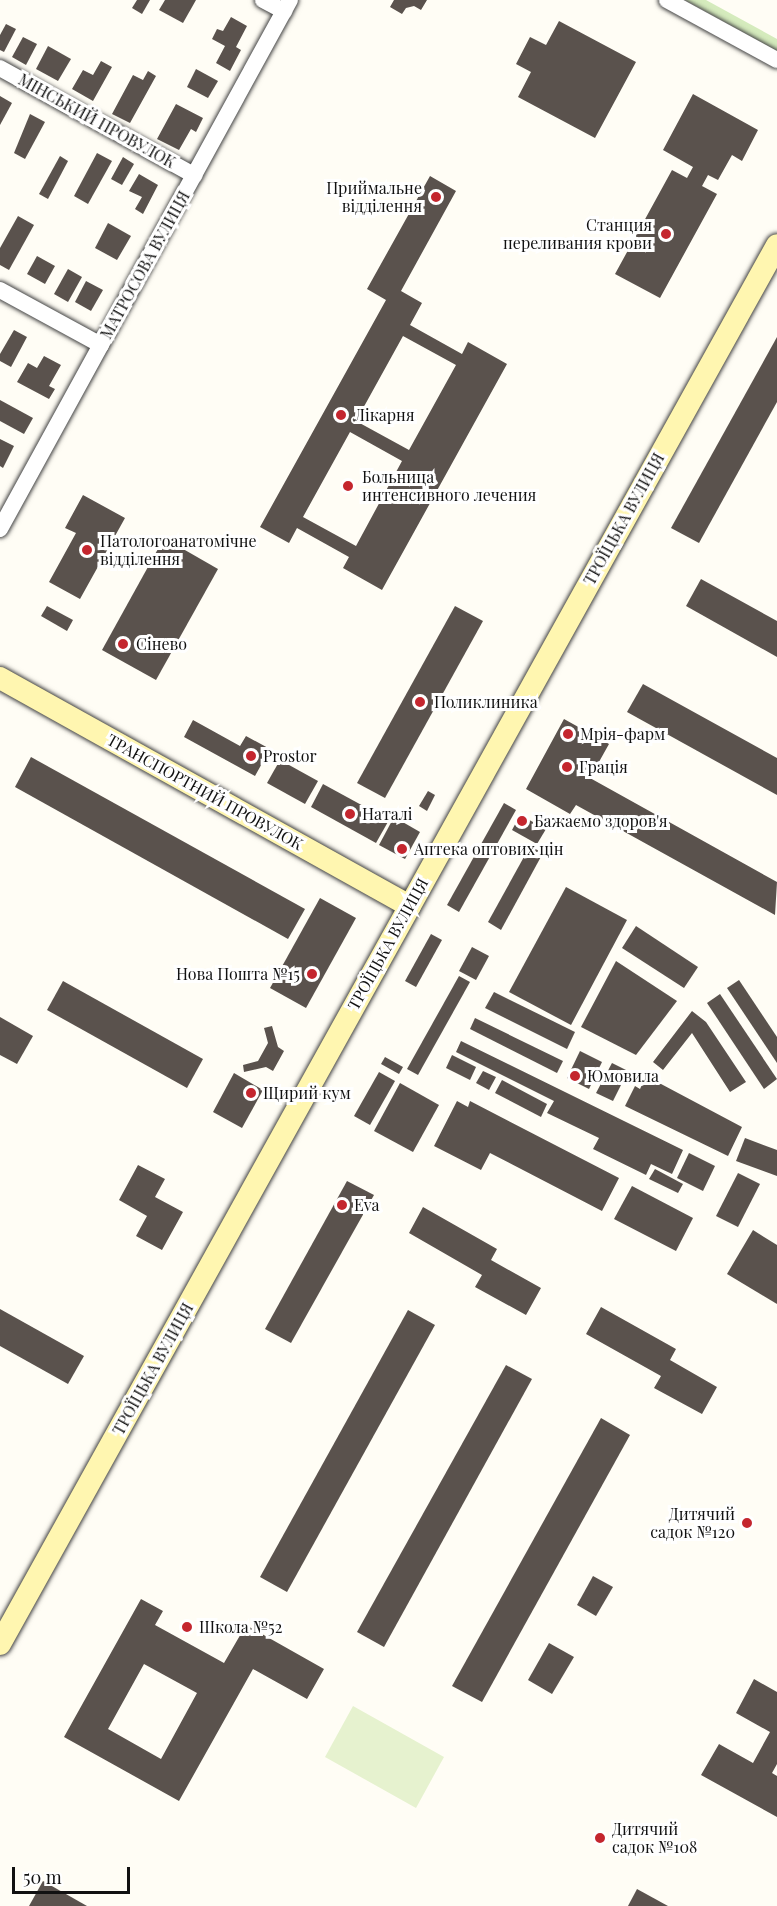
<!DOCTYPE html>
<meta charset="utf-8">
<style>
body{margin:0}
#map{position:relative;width:777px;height:1906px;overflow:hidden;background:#fffdf5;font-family:"Playfair Display",serif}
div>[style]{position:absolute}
.green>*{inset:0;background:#d5ebbd}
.pitch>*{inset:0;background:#e6f2cf}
.building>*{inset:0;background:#5a524d}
.roads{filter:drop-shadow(0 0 2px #444) drop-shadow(0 0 2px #444)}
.street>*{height:16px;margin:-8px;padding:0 8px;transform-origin:8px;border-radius:8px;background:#fff}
.secondary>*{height:22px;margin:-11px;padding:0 11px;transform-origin:11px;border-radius:11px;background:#fff6b0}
.dots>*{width:16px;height:16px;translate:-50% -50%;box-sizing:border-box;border:3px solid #fff;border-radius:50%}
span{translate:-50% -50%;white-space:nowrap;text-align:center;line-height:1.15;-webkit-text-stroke:6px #fff;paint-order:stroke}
.street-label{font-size:16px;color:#111}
.poi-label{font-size:16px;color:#111}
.right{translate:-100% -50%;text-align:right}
.left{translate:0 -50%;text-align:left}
.scale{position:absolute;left:12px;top:1867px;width:118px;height:27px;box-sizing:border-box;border:3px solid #111;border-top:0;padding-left:8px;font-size:18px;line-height:21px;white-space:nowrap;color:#111;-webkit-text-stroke:4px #fff;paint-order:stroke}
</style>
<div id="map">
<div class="green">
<div style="clip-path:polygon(685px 0,706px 0,777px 39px,777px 51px)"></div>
</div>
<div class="pitch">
<div style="clip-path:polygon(353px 1706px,444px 1757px,416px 1808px,325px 1757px)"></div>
</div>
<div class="building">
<div style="clip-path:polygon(137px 0,150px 0,142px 14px,132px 8px)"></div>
<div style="clip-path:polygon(165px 0,196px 0,183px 23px,159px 10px)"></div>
<div style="clip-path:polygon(394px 0,427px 0,421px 10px,414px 6px,406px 8px,402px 14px,390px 7px)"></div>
<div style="clip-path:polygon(231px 17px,247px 26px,236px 47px,241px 50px,230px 71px,216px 63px,225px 46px,212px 39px,217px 29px,223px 31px)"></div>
<div style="clip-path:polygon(559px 21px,636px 62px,595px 138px,518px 97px,531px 72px,516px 64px,530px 37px,546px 45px)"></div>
<div style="clip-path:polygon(6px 24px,16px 29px,4px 52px,0 50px,0 35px)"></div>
<div style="clip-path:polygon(23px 37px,37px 44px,26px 65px,12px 57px)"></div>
<div style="clip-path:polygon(48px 46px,71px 59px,58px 81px,36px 69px)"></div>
<div style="clip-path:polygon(101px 61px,112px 67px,93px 101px,72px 89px,83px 70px,93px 75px)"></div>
<div style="clip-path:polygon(196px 69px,218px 81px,208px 98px,187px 87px)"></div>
<div style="clip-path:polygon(148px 71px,156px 76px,130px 123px,112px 114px,133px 75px,143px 80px)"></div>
<div style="clip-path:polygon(693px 94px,758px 130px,742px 161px,732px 155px,718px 180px,708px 175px,702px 186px,717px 194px,660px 298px,615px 274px,672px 170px,687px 178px,693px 167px,663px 150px)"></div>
<div style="clip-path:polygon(0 96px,12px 103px,0 125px)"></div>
<div style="clip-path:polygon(176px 104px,203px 118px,196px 132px,191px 129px,179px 150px,157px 139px)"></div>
<div style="clip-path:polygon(30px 114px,45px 122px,25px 159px,14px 153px)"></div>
<div style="clip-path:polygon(97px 153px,112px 161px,88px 204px,74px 196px)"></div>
<div style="clip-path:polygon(60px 156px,68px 161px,48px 199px,39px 194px)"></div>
<div style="clip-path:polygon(123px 157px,134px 164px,122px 185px,111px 179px)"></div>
<div style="clip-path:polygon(139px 174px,158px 185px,143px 214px,135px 209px,142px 197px,129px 191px)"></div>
<div style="clip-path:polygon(evenodd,430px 176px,456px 191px,401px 291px,422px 303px,410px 325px,462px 354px,468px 342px,507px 364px,382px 590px,343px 568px,349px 557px,297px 528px,289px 543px,260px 527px,386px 300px,367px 289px,430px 176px,403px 336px,456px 365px,409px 450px,356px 421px,403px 336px,430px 176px,350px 432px,402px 461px,356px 546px,303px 517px,350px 432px)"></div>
<div style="clip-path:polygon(18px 216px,34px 225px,9px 270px,0 265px,0 248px)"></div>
<div style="clip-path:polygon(108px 223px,131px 236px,117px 260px,95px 248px)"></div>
<div style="clip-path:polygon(37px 256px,55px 266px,45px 284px,27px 274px)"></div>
<div style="clip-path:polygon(68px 269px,82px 277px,68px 302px,54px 294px)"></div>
<div style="clip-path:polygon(86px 281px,103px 290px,91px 311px,75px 302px)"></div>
<div style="clip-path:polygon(14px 330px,27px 337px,11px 367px,0 361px,0 354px)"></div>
<div style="clip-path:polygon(777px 337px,777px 402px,699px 543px,671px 528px)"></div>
<div style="clip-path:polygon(44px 356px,61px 365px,49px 386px,55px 389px,49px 399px,17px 382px,28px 363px,37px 368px)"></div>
<div style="clip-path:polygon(0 400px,33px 418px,24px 434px,0 421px)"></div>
<div style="clip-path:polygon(0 439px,14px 446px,3px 468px,0 466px)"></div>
<div style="clip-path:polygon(83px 495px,125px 518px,80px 599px,49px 582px,76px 533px,65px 528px)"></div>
<div style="clip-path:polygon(164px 538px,218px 569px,156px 680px,102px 650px)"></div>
<div style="clip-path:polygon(701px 579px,777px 621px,777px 657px,686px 606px)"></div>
<div style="clip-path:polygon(47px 606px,73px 620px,67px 631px,41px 616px)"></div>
<div style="clip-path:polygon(455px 606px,483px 621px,385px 798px,357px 783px)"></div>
<div style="clip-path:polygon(643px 684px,777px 758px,777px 795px,627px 712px)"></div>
<div style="clip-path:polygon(564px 719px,609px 744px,590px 778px,777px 882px,775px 915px,576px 805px,570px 814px,526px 789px)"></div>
<div style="clip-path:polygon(193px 720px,240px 746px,246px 736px,270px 749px,255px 776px,184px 737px)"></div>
<div style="clip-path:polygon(31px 757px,305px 909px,288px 939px,15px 787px)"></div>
<div style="clip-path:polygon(280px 760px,318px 781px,305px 804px,267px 783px)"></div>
<div style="clip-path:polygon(323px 784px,389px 820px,376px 843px,311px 807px)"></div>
<div style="clip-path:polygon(428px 791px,435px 795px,427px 811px,419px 806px)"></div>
<div style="clip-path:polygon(504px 803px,516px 810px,459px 912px,447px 905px)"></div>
<div style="clip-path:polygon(520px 815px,546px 829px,537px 844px,512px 830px)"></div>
<div style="clip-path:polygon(394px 817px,420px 832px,405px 859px,379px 845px)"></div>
<div style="clip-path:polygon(530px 846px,543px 853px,501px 930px,488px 922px)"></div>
<div style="clip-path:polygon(566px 887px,627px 920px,571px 1025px,509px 992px)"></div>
<div style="clip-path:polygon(320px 898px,356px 918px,306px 1008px,270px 988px)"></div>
<div style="clip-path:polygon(636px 926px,698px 967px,684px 988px,622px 948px)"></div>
<div style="clip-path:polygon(431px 934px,442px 940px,416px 987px,405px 981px)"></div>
<div style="clip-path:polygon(472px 947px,489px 956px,476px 980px,459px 971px)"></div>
<div style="clip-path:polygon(616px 961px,677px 1001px,636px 1055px,581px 1027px)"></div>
<div style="clip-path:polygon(459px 976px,470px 982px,418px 1075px,407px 1069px)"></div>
<div style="clip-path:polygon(739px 980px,777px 1037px,777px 1063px,727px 988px)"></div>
<div style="clip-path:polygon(63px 981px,203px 1059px,187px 1088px,47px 1010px)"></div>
<div style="clip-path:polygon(494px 992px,575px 1032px,567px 1049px,485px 1008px)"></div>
<div style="clip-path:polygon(720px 994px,777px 1079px,764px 1089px,707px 1003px)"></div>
<div style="clip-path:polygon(692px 1011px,706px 1022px,746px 1082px,730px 1092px,692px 1033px,663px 1070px,653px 1062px)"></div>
<div style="clip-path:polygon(0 1017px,33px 1036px,17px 1064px,0 1055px)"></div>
<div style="clip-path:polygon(475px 1018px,563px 1061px,557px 1073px,470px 1029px)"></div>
<div style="clip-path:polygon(272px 1026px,278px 1047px,284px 1051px,273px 1071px,266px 1067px,244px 1072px,243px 1065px,258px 1061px,268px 1043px,264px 1028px)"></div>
<div style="clip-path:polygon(461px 1041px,683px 1150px,672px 1174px,651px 1164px,646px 1175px,593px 1149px,599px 1138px,547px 1113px,554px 1101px,456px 1052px)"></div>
<div style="clip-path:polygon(580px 1051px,602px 1062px,589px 1089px,567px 1078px)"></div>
<div style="clip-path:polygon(452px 1055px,476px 1067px,470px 1080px,446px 1068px)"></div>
<div style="clip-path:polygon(385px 1057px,403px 1067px,399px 1074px,381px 1064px)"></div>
<div style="clip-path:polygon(612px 1063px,628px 1071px,613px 1101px,596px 1093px)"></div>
<div style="clip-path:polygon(483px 1071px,496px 1077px,489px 1090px,476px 1083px)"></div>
<div style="clip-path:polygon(379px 1072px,395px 1081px,370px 1125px,354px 1116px)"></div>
<div style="clip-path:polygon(234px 1073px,263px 1090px,242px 1128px,213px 1112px)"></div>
<div style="clip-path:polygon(646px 1076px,742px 1127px,728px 1156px,625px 1106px,635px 1086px,640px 1089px)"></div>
<div style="clip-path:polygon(502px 1080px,547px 1104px,541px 1117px,495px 1093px)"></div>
<div style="clip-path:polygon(400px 1083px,439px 1105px,413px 1152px,374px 1131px)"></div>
<div style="clip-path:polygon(457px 1101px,468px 1107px,470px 1101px,619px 1178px,602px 1211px,490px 1153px,481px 1170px,434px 1146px)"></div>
<div style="clip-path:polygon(745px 1138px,777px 1150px,777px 1176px,736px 1161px)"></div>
<div style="clip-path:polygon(689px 1153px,715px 1166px,703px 1191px,677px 1178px)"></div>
<div style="clip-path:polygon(138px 1165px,165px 1179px,155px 1197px,183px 1212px,162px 1250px,136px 1236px,147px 1216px,119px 1200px)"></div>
<div style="clip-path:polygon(655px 1169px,683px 1184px,678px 1193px,649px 1179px)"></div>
<div style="clip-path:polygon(738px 1173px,760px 1184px,738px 1227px,716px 1216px)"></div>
<div style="clip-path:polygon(347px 1181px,374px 1195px,291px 1343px,265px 1329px)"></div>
<div style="clip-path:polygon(632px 1186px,693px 1218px,676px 1251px,614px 1219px)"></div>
<div style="clip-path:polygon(423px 1207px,497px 1249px,491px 1260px,541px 1288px,526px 1315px,475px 1287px,482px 1275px,409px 1233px)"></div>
<div style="clip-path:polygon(753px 1230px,777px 1245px,777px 1304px,727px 1274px)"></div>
<div style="clip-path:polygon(601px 1307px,676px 1349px,670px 1360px,717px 1387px,702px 1414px,654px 1388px,661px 1376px,586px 1334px)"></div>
<div style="clip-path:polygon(0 1309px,84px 1356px,68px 1384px,0 1346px)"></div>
<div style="clip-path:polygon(408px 1310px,435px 1325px,287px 1592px,260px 1577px)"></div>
<div style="clip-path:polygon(506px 1365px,532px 1379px,384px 1647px,357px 1632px)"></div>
<div style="clip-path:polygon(601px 1418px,630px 1435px,482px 1702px,452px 1686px)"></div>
<div style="clip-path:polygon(593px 1576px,613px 1587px,596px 1616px,577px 1605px)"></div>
<div style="clip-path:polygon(evenodd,141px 1599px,163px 1611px,155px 1625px,224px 1663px,246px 1625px,324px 1669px,307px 1699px,253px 1669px,179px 1801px,64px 1737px,141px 1599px,144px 1664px,197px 1693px,161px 1759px,108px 1729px,144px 1664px)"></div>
<div style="clip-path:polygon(549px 1643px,574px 1657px,552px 1694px,528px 1680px)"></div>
<div style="clip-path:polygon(754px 1679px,777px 1692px,777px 1764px,772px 1773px,777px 1776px,777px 1817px,701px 1775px,719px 1744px,753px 1763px,770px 1732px,736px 1713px)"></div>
<div style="clip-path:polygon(43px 1881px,87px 1906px,29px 1906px)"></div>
<div style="clip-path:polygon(637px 1889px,668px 1906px,628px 1906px)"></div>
</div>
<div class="roads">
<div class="street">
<div style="left:263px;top:0;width:24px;rotate:28deg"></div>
<div style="left:667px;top:0;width:125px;rotate:28.6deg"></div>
<div style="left:0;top:68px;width:222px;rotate:28.9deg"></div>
<div style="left:0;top:290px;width:115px;rotate:28.6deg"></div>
<div style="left:0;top:529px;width:603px;rotate:-61.27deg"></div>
</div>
<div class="secondary">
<div style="left:0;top:678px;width:469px;rotate:29.1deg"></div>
<div style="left:0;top:1644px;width:1600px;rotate:-60.95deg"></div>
</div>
</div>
<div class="dots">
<div style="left:436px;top:197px;background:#c4262e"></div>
<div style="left:666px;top:234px;background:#c4262e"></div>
<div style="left:341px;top:415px;background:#c4262e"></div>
<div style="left:348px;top:486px;background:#c4262e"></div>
<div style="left:87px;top:550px;background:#c4262e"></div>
<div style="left:123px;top:644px;background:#c4262e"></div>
<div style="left:420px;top:702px;background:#c4262e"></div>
<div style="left:568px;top:734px;background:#c4262e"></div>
<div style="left:251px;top:756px;background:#c4262e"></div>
<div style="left:567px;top:767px;background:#c4262e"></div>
<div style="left:350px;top:814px;background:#c4262e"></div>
<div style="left:522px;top:821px;background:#c4262e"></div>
<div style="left:402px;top:849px;background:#c4262e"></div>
<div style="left:312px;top:974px;background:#c4262e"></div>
<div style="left:575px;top:1076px;background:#c4262e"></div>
<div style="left:251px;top:1093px;background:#c4262e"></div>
<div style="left:342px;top:1205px;background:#c4262e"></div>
<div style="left:747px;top:1523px;background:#c4262e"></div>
<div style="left:187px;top:1627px;background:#c4262e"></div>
<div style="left:600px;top:1838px;background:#c4262e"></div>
</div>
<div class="street-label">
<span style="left:97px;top:121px;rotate:29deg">МІНСЬКИЙ ПРОВУЛОК</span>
<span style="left:145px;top:265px;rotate:-61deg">МАТРОСОВА ВУЛИЦЯ</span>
<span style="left:624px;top:519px;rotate:-61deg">ТРОЇЦЬКА ВУЛИЦЯ</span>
<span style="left:205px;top:792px;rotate:29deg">ТРАНСПОРТНИЙ ПРОВУЛОК</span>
<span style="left:388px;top:944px;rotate:-61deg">ТРОЇЦЬКА ВУЛИЦЯ</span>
<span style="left:153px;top:1369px;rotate:-61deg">ТРОЇЦЬКА ВУЛИЦЯ</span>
</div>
<div class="poi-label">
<span class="right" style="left:422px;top:197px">Приймальне<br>відділення</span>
<span class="right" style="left:652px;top:234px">Станция<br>переливания крови</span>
<span class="left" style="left:354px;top:415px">Лікарня</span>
<span class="left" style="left:362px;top:486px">Больница<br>интенсивного лечения</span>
<span class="left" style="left:100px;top:550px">Патологоанатомічне<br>відділення</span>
<span class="left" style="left:136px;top:644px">Сінево</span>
<span class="left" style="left:434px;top:702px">Поликлиника</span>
<span class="left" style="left:580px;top:734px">Мрія-фарм</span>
<span class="left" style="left:263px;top:756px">Prostor</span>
<span class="left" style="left:579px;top:767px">Грація</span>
<span class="left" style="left:362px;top:814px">Наталі</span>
<span class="left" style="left:534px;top:821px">Бажаємо здоров'я</span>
<span class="left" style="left:414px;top:849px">Аптека оптових цін</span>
<span class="right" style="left:300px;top:974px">Нова Пошта №15</span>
<span class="left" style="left:587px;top:1076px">Юмовила</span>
<span class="left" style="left:263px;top:1093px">Щирий кум</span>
<span class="left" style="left:354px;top:1205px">Eva</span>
<span class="right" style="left:735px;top:1523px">Дитячий<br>садок №120</span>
<span class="left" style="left:199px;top:1627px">Школа №52</span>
<span class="left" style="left:612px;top:1838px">Дитячий<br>садок №108</span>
</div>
<div class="scale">50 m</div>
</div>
